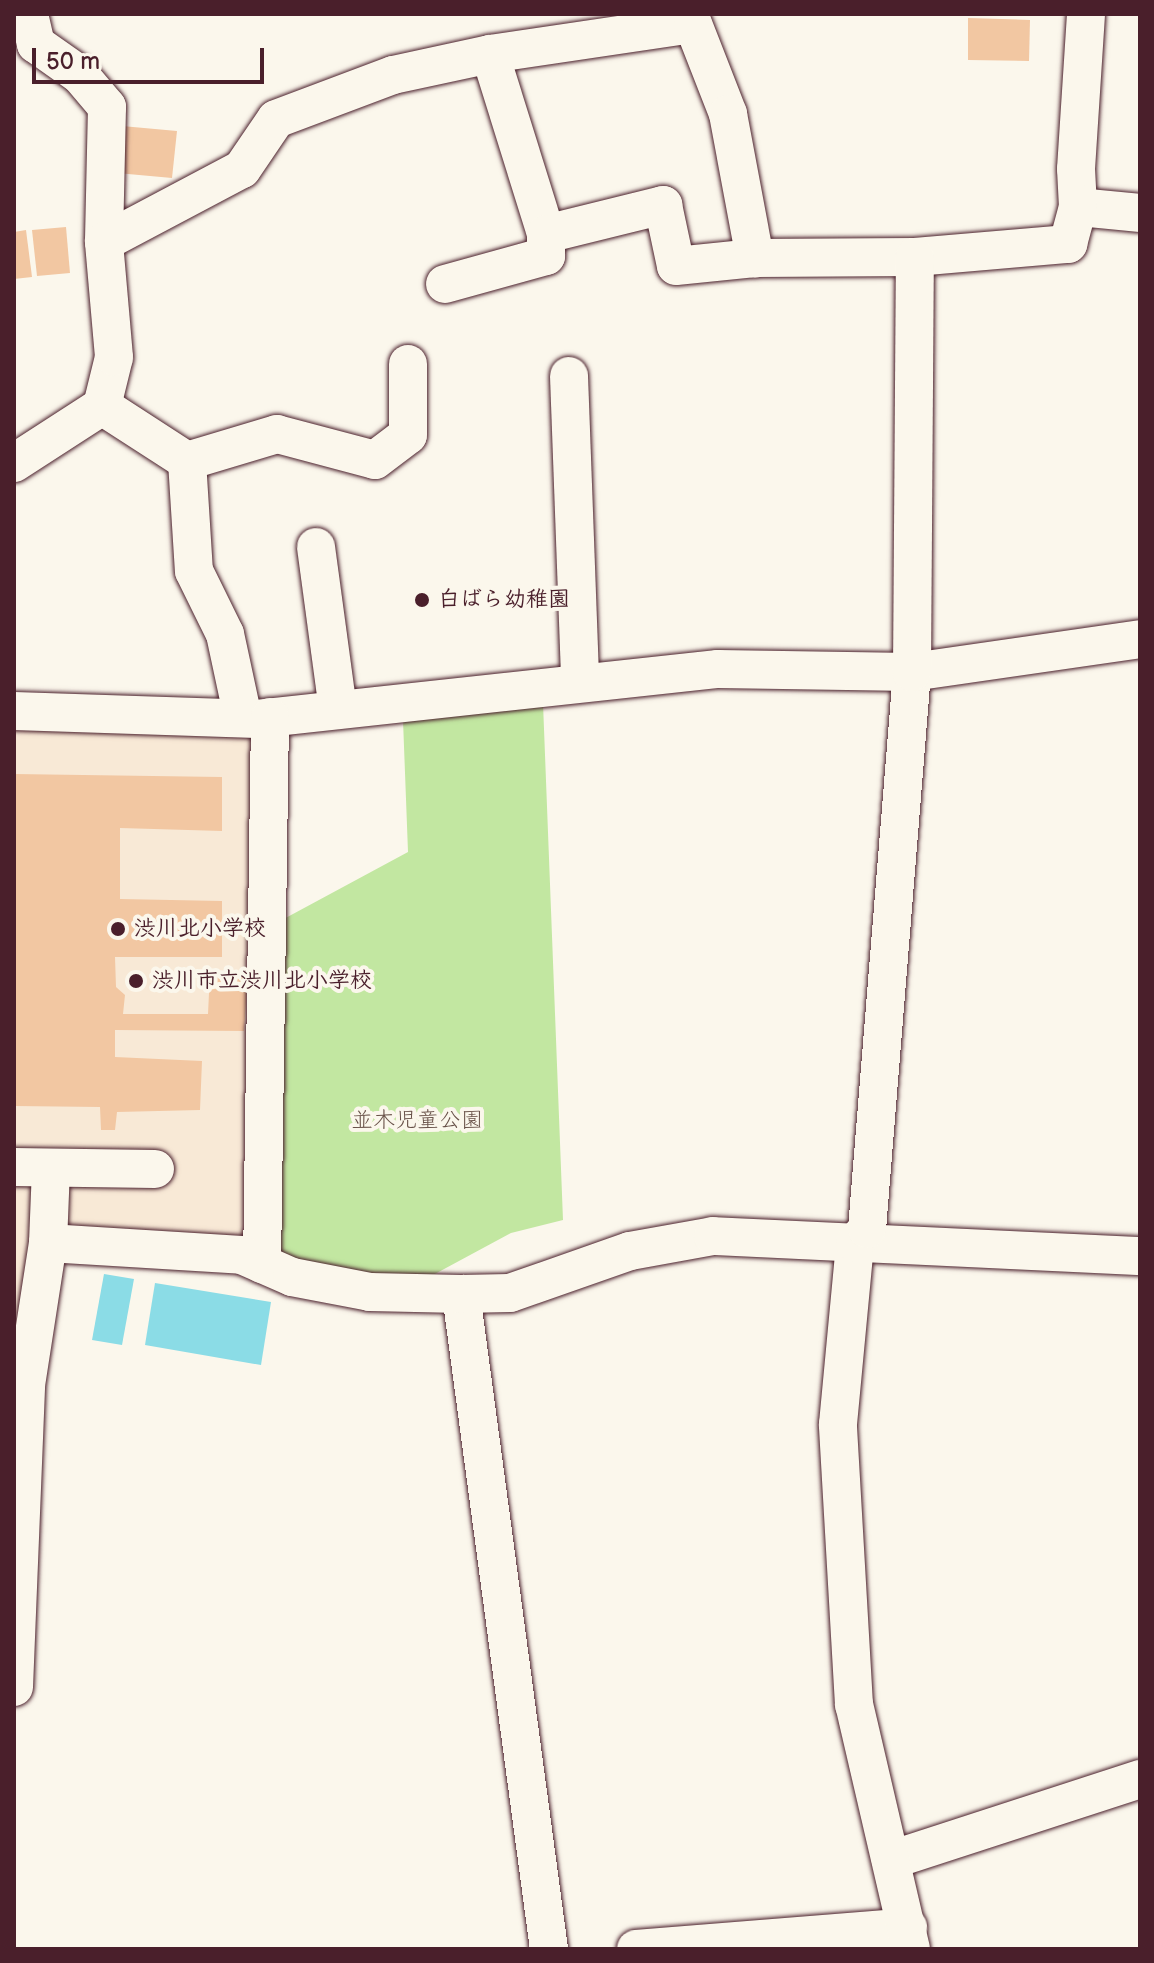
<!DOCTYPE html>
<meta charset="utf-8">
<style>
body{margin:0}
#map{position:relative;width:1154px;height:1963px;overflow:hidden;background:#fbf7ec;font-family:"Balsamiq Sans","Klee One",sans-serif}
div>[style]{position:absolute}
.built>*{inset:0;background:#f8e9d6}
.green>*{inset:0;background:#c2e7a1}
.water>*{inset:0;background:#8bdce6}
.building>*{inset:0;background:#f2c7a2}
.roads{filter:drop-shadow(0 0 2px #4a1f2b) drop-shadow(0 0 2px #4a1f2b)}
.minor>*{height:38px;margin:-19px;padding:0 19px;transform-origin:19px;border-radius:19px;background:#fbf7ec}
.dots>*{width:22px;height:22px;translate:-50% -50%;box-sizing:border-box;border:4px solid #fbf7ec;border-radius:50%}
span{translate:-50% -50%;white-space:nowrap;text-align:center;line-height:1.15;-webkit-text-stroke:8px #fbf7ec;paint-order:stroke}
.poi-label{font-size:22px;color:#4a1f2b;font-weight:700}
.left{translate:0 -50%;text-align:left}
.park-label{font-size:22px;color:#685148}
.frame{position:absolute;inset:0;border:16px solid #4a1f2b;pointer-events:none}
.scale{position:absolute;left:32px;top:48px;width:232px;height:36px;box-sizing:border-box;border:4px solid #4a1f2b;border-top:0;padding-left:10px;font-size:24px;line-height:28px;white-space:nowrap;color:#4a1f2b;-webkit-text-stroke:6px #fbf7ec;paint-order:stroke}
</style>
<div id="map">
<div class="built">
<div style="clip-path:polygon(14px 722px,261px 730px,256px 1246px,70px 1231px,14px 1363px)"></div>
</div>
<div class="green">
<div style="clip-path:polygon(543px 703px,563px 1220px,511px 1233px,420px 1282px,308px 1265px,273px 1249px,280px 921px,408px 852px,403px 720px)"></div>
</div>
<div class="water">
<div style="clip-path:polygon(104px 1274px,134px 1279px,122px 1345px,92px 1340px)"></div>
<div style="clip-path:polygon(155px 1283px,271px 1302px,261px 1365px,145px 1345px)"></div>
</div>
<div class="building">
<div style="clip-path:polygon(968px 18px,1030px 20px,1029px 61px,968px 60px)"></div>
<div style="clip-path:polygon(122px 126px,177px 131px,172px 178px,117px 173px)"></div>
<div style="clip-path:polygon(66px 227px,70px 273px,37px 276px,32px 230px)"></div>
<div style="clip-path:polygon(26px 230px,32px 277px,14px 279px,14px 232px)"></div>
<div style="clip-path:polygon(14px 774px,222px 777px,222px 831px,120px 828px,120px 899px,222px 901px,222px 957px,115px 957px,116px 987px,125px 995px,123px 1014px,208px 1014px,210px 972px,248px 973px,244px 1031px,115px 1030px,115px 1057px,202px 1061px,200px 1110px,117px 1112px,115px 1130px,101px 1130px,100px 1107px,14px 1106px)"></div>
</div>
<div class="roads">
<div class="minor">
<div style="left:29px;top:14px;width:31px;rotate:77deg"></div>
<div style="left:36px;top:44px;width:54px;rotate:35.2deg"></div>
<div style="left:80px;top:75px;width:42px;rotate:49.8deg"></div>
<div style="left:107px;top:107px;width:135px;rotate:91.3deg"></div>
<div style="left:490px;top:54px;width:189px;rotate:72.7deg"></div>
<div style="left:546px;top:234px;width:121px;rotate:-13.9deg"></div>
<div style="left:663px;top:205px;width:62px;rotate:78deg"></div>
<div style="left:676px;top:266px;width:79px;rotate:-5.8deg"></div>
<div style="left:1078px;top:207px;width:62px;rotate:5.5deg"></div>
<div style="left:445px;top:284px;width:105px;rotate:-15.5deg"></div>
<div style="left:546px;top:256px;width:22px;rotate:-90deg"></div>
<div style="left:569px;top:376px;width:307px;rotate:87.9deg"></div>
<div style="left:102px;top:406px;width:101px;rotate:32.9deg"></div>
<div style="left:187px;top:461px;width:94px;rotate:-16.7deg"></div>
<div style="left:277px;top:434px;width:101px;rotate:14.9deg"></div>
<div style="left:375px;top:460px;width:41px;rotate:-37.1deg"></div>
<div style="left:408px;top:435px;width:71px;rotate:-90deg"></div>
<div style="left:187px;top:461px;width:110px;rotate:86.4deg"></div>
<div style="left:194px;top:571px;width:70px;rotate:63.8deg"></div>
<div style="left:225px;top:634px;width:86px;rotate:77.9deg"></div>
<div style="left:14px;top:463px;width:105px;rotate:-32.9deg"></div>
<div style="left:102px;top:406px;width:50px;rotate:-76.2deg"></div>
<div style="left:114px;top:357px;width:115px;rotate:-95deg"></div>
<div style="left:104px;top:242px;width:156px;rotate:-27.9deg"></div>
<div style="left:242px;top:169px;width:60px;rotate:-55.8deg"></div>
<div style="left:276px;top:119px;width:125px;rotate:-20.6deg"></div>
<div style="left:393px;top:75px;width:99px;rotate:-12.2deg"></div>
<div style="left:490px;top:54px;width:205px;rotate:-8.4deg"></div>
<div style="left:693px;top:24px;width:97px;rotate:68.7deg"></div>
<div style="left:728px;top:114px;width:147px;rotate:79.4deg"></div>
<div style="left:755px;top:258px;width:160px;rotate:-0.4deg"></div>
<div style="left:915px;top:257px;width:154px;rotate:-4.9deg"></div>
<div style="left:1068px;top:244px;width:38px;rotate:-75deg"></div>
<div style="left:1078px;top:207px;width:38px;rotate:-93deg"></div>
<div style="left:1076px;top:169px;width:155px;rotate:-86.3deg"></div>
<div style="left:316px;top:547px;width:164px;rotate:82.3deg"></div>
<div style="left:14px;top:711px;width:243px;rotate:1.9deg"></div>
<div style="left:257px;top:719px;width:464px;rotate:-6.2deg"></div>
<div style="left:718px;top:669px;width:194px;rotate:0.9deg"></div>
<div style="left:912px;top:672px;width:230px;rotate:-8.2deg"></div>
<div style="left:14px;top:1167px;width:141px;rotate:0.8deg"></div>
<div style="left:48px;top:1243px;width:75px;rotate:-87.7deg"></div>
<div style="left:262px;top:1264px;width:547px;rotate:-89.16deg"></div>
<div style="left:461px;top:1294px;width:661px;rotate:82.35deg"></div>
<div style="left:14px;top:1687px;width:302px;rotate:-87.7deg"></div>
<div style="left:26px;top:1385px;width:144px;rotate:-81.2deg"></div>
<div style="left:48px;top:1243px;width:194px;rotate:3.5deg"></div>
<div style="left:242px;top:1255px;width:55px;rotate:23.7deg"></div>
<div style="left:292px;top:1277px;width:79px;rotate:10.9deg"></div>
<div style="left:370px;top:1292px;width:91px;rotate:1.3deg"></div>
<div style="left:461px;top:1294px;width:49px;rotate:-1.2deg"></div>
<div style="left:510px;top:1293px;width:127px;rotate:-19.3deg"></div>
<div style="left:630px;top:1251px;width:84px;rotate:-10.2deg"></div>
<div style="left:713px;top:1236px;width:427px;rotate:2.7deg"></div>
<div style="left:891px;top:1860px;width:262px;rotate:-18deg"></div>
<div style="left:636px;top:1949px;width:273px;rotate:-4.6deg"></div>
<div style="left:911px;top:1949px;width:251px;rotate:-103.1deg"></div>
<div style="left:854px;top:1705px;width:281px;rotate:-93.3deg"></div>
<div style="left:838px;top:1424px;width:182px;rotate:-84.6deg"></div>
<div style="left:855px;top:1243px;width:18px;rotate:-49deg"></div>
<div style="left:867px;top:1229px;width:559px;rotate:-85.38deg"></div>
<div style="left:912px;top:672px;width:415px;rotate:-89.6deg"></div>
</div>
</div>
<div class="dots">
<div style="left:422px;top:600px;background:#4a1f2b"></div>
<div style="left:118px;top:929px;background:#4a1f2b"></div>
<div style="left:136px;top:981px;background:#4a1f2b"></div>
</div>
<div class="poi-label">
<span class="left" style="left:438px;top:600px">白ばら幼稚園</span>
<span class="left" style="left:134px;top:929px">渋川北小学校</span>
<span class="left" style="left:152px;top:981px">渋川市立渋川北小学校</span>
</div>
<div class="park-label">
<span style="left:417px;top:1121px">並木児童公園</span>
</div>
<div class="frame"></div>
<div class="scale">50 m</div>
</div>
